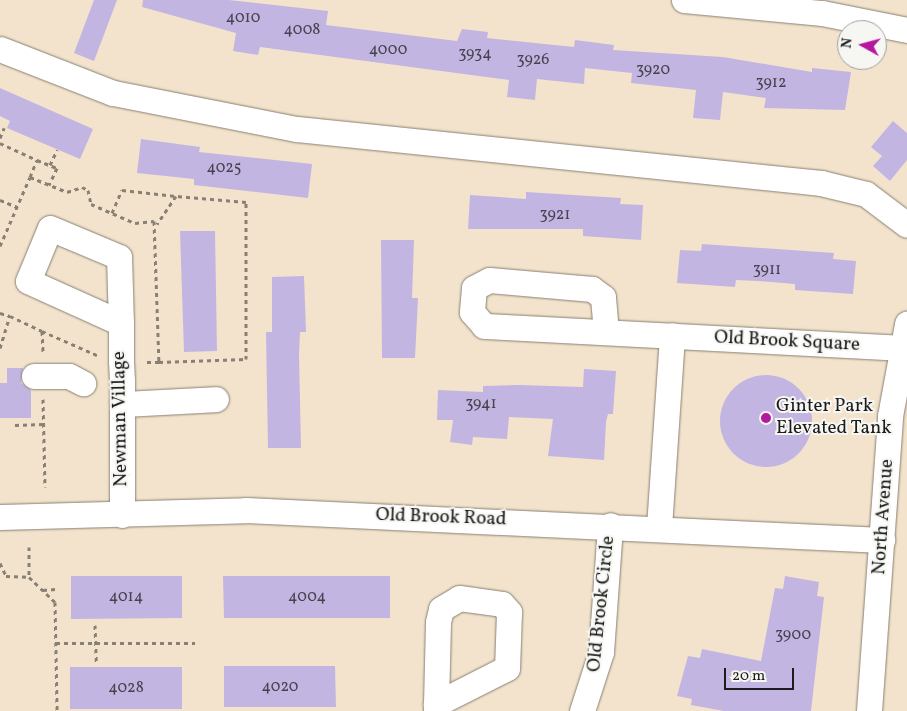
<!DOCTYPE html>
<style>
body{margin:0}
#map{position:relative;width:907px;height:711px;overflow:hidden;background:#f3e3cc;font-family:Vollkorn,serif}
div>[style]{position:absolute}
.building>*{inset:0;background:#c2b5e2}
.round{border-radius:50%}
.path>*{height:3px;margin-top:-1.5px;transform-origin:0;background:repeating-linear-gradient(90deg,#888074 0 4px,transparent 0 8px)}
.roads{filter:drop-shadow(0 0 1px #888074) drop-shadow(0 0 1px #888074)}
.minor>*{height:25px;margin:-12.5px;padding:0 12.5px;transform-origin:12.5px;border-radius:12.5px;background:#fff}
.dots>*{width:14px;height:14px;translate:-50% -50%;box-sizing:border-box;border:2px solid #f6f6f2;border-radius:50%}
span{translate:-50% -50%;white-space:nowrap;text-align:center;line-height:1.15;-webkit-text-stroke:4px #f6f6f2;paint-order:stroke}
.number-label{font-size:16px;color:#46424e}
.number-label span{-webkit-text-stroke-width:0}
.street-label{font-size:19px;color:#1c1c1c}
.poi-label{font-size:19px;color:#1c1c1c}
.left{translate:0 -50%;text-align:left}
.north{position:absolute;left:837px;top:20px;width:50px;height:50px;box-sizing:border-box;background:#f6f6f2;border:1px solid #9f9f9c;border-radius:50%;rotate:277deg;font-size:14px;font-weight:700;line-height:20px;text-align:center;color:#1c1c1c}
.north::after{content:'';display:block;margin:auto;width:18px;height:22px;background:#b5179e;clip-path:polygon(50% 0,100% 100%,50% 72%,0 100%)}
.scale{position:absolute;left:724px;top:668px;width:70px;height:22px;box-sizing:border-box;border:2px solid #1c1c1c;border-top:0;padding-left:6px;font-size:15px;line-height:18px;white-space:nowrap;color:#1c1c1c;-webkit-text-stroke:4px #f6f6f2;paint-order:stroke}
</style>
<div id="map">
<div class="building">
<div style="clip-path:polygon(94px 0,117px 0,94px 61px,74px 53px)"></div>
<div style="clip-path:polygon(143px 0,229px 0,328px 11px,326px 25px,457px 41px,462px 29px,488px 32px,487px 38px,574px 47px,575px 40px,614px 45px,613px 50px,723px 57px,812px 72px,812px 68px,851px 72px,845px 110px,764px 108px,766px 98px,723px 92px,720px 120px,693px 118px,696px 90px,631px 83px,632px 73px,585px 68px,584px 84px,537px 79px,535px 100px,507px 97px,509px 80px,260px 47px,258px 55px,233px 51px,236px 33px,142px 7px)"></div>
<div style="clip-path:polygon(0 88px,93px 129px,80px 159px,7px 128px,10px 121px,0 116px)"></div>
<div style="clip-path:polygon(893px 121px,907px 133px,907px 160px,890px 181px,873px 166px,882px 156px,871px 147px)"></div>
<div style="clip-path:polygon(141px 139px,200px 147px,199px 152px,312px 164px,308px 198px,194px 185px,194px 179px,137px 173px)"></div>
<div style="clip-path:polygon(526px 192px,621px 198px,620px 204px,643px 205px,641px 240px,583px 236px,583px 229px,468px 229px,470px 195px,526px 199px)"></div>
<div style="clip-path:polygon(180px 231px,215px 231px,217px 351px,184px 352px)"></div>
<div style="clip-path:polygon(381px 240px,414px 240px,412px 298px,418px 298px,415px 358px,382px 358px)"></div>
<div style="clip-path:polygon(702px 244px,834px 253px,833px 259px,856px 261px,853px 294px,795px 290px,795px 284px,758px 281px,736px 280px,735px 287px,677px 283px,680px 250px,701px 251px)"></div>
<div style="clip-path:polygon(304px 276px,306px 332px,300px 332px,299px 354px,301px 448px,268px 448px,266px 332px,272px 332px,272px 277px)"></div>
<div style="clip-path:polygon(7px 368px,23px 368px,21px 383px,31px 390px,31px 418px,0 418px,0 383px,7px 383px)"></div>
<div style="clip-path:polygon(584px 369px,616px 371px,613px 414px,608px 414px,606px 422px,604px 460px,548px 456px,553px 419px,509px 417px,507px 439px,473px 437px,472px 445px,450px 442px,453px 420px,437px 420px,438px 390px,483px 392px,483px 386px,519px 385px,583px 387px)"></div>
<div class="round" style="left:720px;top:375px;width:92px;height:92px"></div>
<div style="clip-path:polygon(71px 576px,182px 576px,182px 618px,71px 619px)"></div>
<div style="clip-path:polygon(223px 576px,390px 576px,390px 618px,224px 618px)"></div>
<div style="clip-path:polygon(785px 576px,819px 582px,817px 596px,824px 597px,811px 711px,724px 711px,691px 705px,692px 699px,677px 696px,688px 656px,700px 658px,702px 649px,761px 661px,775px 588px,783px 589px)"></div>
<div style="clip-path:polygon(224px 666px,335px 666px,336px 707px,224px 707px)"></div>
<div style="clip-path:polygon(70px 667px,182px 667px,182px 709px,70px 709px)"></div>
</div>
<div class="path">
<div style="left:0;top:138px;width:11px;rotate:-68deg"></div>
<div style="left:0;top:143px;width:41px;rotate:24.7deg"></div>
<div style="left:50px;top:165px;width:17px;rotate:-65deg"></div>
<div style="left:30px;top:177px;width:18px;rotate:-68deg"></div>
<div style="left:37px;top:160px;width:22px;rotate:22deg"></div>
<div style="left:57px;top:168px;width:19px;rotate:115deg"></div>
<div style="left:0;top:200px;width:18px;rotate:22deg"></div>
<div style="left:112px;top:213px;width:25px;rotate:-67deg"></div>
<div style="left:122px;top:190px;width:54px;rotate:6.3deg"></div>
<div style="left:176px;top:196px;width:34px;rotate:124deg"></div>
<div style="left:0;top:246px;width:75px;rotate:-66.5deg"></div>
<div style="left:30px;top:177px;width:40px;rotate:22deg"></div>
<div style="left:67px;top:192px;width:16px;rotate:-18deg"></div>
<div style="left:82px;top:187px;width:7px;rotate:27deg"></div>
<div style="left:88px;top:190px;width:14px;rotate:78deg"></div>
<div style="left:91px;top:204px;width:48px;rotate:23.4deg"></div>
<div style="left:135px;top:223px;width:19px;rotate:-6deg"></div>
<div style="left:154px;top:221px;width:141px;rotate:88deg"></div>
<div style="left:159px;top:362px;width:15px;rotate:180deg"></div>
<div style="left:0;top:313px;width:10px;rotate:17deg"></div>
<div style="left:42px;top:331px;width:60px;rotate:23.6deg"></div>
<div style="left:0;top:348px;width:34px;rotate:-73deg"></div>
<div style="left:10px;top:316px;width:35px;rotate:25deg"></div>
<div style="left:42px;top:331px;width:22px;rotate:87deg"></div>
<div style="left:159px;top:362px;width:87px;rotate:-2deg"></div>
<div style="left:246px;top:359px;width:157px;rotate:-90deg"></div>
<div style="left:246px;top:202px;width:70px;rotate:-175.1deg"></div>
<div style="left:43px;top:399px;width:88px;rotate:88.7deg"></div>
<div style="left:15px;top:425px;width:29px;rotate:-2deg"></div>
<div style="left:29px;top:547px;width:30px;rotate:90deg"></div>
<div style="left:29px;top:577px;width:36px;rotate:44deg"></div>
<div style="left:55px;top:602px;width:109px;rotate:88.9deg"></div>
<div style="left:0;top:563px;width:14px;rotate:65deg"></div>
<div style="left:6px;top:576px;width:23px;rotate:2deg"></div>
<div style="left:43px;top:590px;width:13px;rotate:-4deg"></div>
<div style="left:95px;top:625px;width:37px;rotate:88deg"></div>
<div style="left:56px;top:643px;width:139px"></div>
</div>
<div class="roads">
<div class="minor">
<div style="left:684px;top:0;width:139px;rotate:5.4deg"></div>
<div style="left:822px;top:13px;width:87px;rotate:11.3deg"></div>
<div style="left:0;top:49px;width:121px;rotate:21.3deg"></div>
<div style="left:113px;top:93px;width:187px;rotate:11.1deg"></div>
<div style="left:297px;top:129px;width:527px;rotate:5.88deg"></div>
<div style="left:821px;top:183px;width:46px;rotate:13.7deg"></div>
<div style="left:866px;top:194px;width:51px;rotate:37.1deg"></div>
<div style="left:121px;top:323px;width:102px;rotate:-155.7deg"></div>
<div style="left:28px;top:281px;width:57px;rotate:-67.5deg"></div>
<div style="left:50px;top:228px;width:75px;rotate:22.8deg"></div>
<div style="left:119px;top:257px;width:66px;rotate:88.3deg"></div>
<div style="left:121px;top:323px;width:38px;rotate:90deg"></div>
<div style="left:121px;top:361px;width:21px;rotate:87deg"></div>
<div style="left:122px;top:382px;width:133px;rotate:90deg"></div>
<div style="left:606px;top:332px;width:35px;rotate:-95deg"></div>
<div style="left:603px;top:297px;width:14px;rotate:-144deg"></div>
<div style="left:592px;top:289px;width:103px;rotate:-175deg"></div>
<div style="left:489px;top:280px;width:17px;rotate:152deg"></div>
<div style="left:474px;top:288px;width:24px;rotate:95deg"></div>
<div style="left:472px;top:312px;width:18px;rotate:49deg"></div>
<div style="left:484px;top:326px;width:418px;rotate:3deg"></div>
<div style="left:34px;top:376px;width:35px"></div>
<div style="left:69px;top:376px;width:16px;rotate:27deg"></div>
<div style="left:122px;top:404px;width:94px;rotate:-3deg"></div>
<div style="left:0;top:517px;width:246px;rotate:-1.6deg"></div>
<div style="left:246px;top:510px;width:637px;rotate:2.7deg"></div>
<div style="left:659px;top:527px;width:192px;rotate:-86.1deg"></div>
<div style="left:436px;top:711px;width:7px;rotate:-90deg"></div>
<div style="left:436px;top:704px;width:82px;rotate:-88.6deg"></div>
<div style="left:438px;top:622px;width:13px;rotate:-77deg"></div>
<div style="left:441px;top:609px;width:21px;rotate:-31deg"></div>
<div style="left:459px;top:598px;width:43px;rotate:7.9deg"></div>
<div style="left:502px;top:604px;width:11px;rotate:49deg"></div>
<div style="left:509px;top:612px;width:56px;rotate:92deg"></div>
<div style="left:507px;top:668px;width:80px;rotate:153.1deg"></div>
<div style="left:582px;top:711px;width:62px;rotate:-72.1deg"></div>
<div style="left:601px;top:652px;width:127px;rotate:-85.9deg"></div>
<div style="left:869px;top:711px;width:296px;rotate:-85.9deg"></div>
<div style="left:890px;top:416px;width:94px;rotate:-79.5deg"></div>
</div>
</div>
<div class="dots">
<div style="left:766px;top:418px;background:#b5179e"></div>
</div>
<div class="number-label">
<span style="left:243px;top:18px">4010</span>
<span style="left:302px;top:30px">4008</span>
<span style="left:388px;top:50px">4000</span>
<span style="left:475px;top:54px">3934</span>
<span style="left:533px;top:60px">3926</span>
<span style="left:653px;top:70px">3920</span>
<span style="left:771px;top:83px">3912</span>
<span style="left:224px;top:168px">4025</span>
<span style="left:555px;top:215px">3921</span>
<span style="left:767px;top:270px">3911</span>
<span style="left:481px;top:404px">3941</span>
<span style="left:126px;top:597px">4014</span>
<span style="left:307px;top:597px">4004</span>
<span style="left:793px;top:635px">3900</span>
<span style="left:280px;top:687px">4020</span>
<span style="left:126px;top:688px">4028</span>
</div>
<div class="street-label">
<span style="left:787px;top:342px;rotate:3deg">Old Brook Square</span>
<span style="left:121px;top:419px;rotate:-91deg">Newman Village</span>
<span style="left:884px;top:517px;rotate:-86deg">North Avenue</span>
<span style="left:441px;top:518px;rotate:2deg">Old Brook Road</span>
<span style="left:602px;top:604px;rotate:-84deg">Old Brook Circle</span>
</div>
<div class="poi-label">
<span class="left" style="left:776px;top:418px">Ginter Park<br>Elevated Tank</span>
</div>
<div class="north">N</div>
<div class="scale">20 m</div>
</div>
